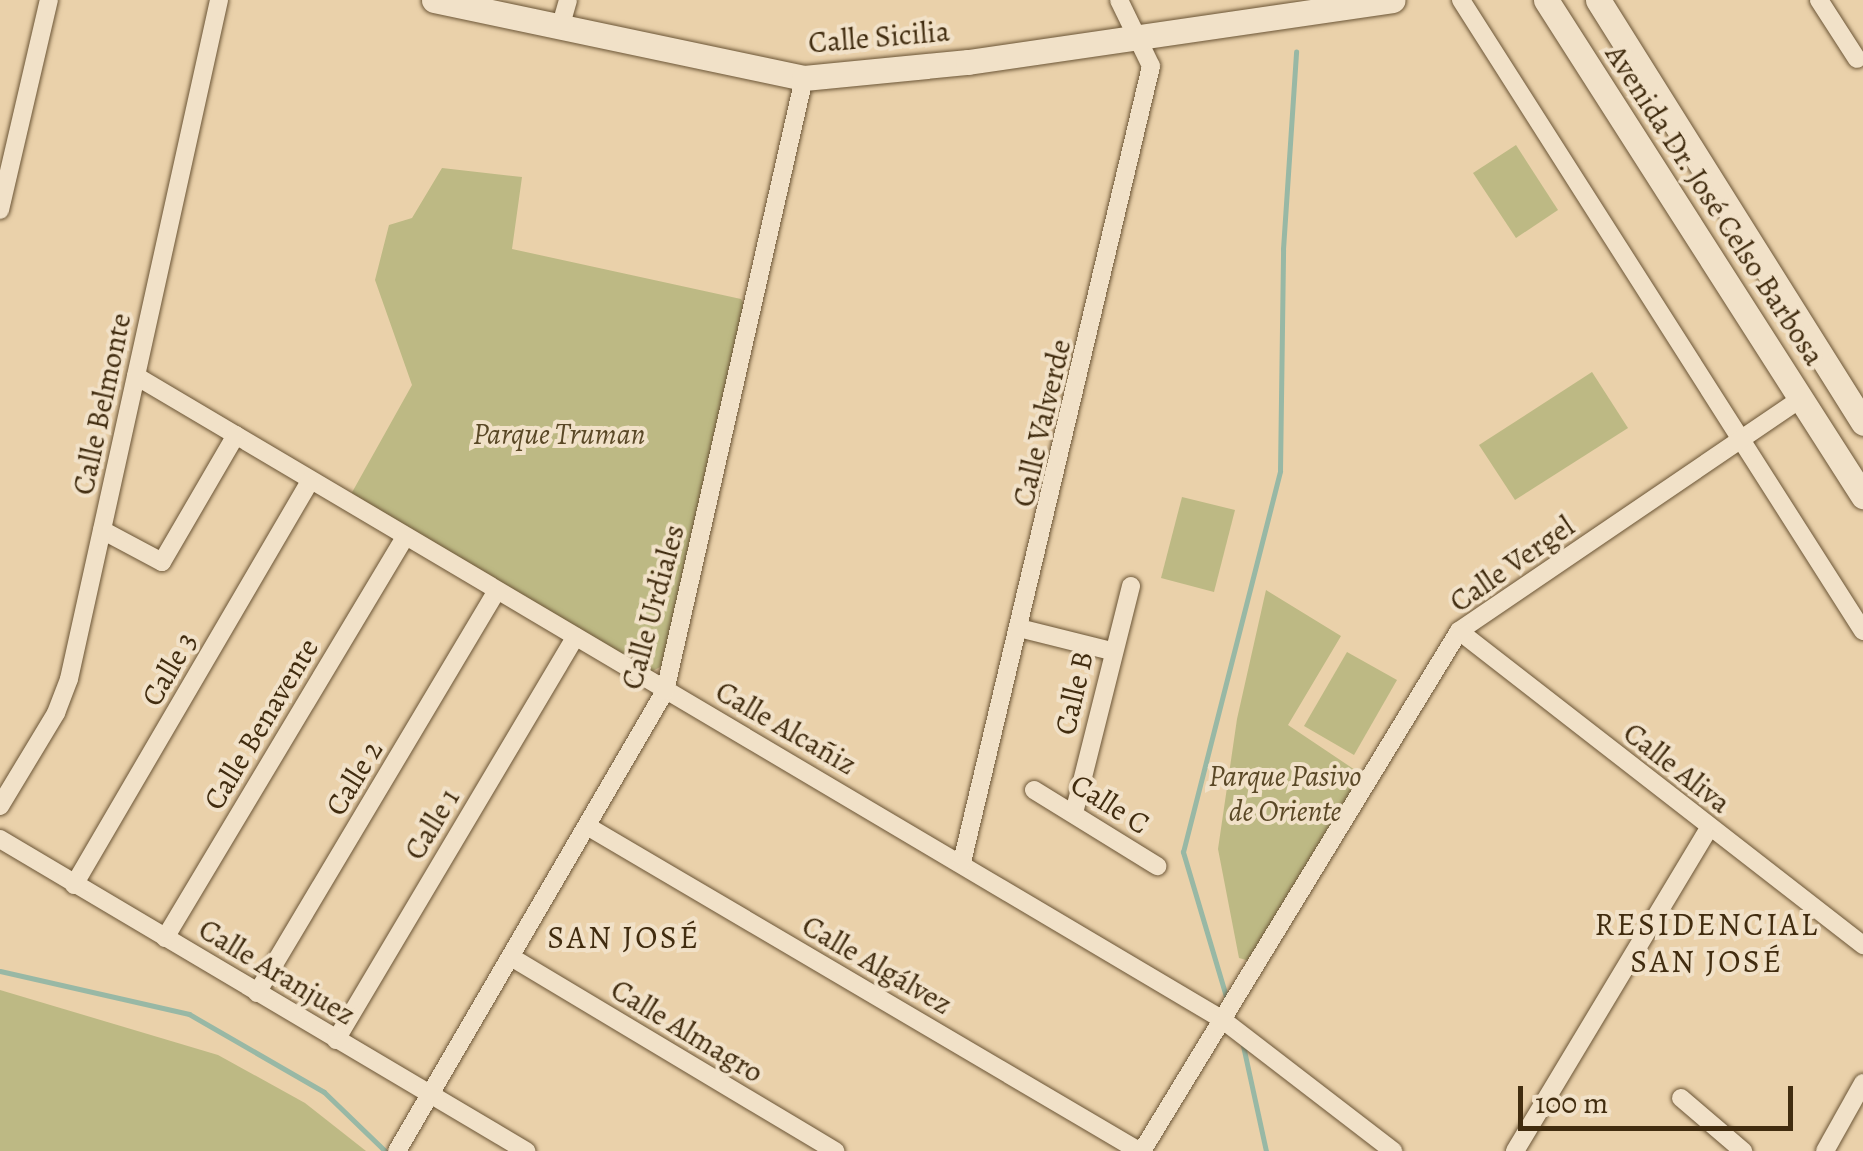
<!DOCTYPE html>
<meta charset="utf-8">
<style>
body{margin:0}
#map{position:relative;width:1863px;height:1151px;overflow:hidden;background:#ead1aa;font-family:Alegreya,serif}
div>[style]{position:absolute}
.green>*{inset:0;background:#bdb984}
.stream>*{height:5px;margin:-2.5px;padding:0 2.5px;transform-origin:2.5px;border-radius:2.5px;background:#98b8a5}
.roads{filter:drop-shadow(0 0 2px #6b5536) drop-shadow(0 0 2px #6b5536)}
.street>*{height:18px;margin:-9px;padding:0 9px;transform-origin:9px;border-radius:9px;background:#f1e1c8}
.secondary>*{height:25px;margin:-12.5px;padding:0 12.5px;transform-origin:12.5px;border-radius:12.5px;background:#f1e1c8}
span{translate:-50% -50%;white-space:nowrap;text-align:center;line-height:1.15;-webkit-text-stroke:8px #f1e1c8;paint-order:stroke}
.street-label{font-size:30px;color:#412c0f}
.park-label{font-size:30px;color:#5a4826;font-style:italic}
.neighbourhood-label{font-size:32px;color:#412c0f;letter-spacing:2.5px}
.scale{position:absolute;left:1518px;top:1086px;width:275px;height:45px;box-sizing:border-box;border:5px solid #412c0f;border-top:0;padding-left:12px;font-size:30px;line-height:35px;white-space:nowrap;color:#412c0f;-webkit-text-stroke:8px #f1e1c8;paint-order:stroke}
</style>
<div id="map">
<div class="green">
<div style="clip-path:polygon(1516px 145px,1558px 210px,1516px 238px,1473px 173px)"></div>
<div style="clip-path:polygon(442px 168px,522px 177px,512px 249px,741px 299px,748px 311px,664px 665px,649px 673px,350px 496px,412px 385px,375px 280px,389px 225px,412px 218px)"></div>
<div style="clip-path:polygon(1592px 372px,1628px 428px,1515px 500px,1479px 445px)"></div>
<div style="clip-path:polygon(1182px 497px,1235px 510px,1214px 592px,1161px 578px)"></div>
<div style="clip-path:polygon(1266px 590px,1341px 636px,1288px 725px,1364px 776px,1253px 962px,1239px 958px,1218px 849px,1237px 719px)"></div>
<div style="clip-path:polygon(1347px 652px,1397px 680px,1354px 755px,1304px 726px)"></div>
<div style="clip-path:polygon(0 990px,218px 1055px,305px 1103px,366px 1151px,0 1151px)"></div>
</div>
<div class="stream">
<div style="left:0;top:971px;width:194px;rotate:12.8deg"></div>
<div style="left:189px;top:1014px;width:156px;rotate:30deg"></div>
<div style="left:324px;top:1092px;width:85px;rotate:44deg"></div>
<div style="left:1228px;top:1003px;width:158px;rotate:-106.6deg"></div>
<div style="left:1183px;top:852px;width:393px;rotate:-75.7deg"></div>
<div style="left:1280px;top:471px;width:222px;rotate:-89.2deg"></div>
<div style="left:1283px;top:249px;width:198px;rotate:-86.2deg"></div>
<div style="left:1242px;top:1041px;width:113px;rotate:77.7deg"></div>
</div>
<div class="roads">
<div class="street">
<div style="left:1461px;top:0;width:748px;rotate:57.5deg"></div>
<div style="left:1819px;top:0;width:70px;rotate:57.2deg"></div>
<div style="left:560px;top:28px;width:29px;rotate:-74deg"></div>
<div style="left:0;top:210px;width:216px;rotate:-76.9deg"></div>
<div style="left:136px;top:376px;width:1263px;rotate:30.64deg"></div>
<div style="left:1223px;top:1020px;width:215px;rotate:37.6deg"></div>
<div style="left:102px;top:530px;width:68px;rotate:28.1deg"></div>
<div style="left:162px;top:562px;width:147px;rotate:-59.8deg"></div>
<div style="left:1023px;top:629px;width:91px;rotate:14deg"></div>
<div style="left:1459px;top:631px;width:512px;rotate:37.86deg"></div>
<div style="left:1034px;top:790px;width:145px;rotate:31.7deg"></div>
<div style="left:0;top:806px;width:109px;rotate:-58.9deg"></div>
<div style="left:56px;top:713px;width:36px;rotate:-69deg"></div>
<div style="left:69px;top:679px;width:695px;rotate:-77.54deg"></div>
<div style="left:1074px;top:813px;width:234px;rotate:-75.9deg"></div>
<div style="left:587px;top:826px;width:641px;rotate:30.49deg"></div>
<div style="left:0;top:839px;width:612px;rotate:30.67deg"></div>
<div style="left:962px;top:862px;width:818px;rotate:-76.64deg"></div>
<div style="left:1151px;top:66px;width:73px;rotate:-115.9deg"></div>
<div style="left:74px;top:885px;width:469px;rotate:-59.7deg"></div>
<div style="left:165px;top:938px;width:467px;rotate:-59.1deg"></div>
<div style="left:511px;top:957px;width:378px;rotate:30.9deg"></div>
<div style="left:257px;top:993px;width:468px;rotate:-59.2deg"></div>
<div style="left:336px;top:1040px;width:469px;rotate:-59.3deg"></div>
<div style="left:1681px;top:1098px;width:82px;rotate:40.5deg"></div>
<div style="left:397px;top:1151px;width:532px;rotate:-59.77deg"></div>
<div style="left:665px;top:691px;width:629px;rotate:-77.22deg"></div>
<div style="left:1142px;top:1151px;width:609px;rotate:-58.63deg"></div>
<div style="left:1459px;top:631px;width:412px;rotate:-34.2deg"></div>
<div style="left:1515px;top:1151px;width:377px;rotate:-59deg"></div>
<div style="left:1825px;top:1151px;width:78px;rotate:-60.8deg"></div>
</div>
<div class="secondary">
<div style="left:434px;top:0;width:378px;rotate:11.9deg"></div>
<div style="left:804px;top:78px;width:165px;rotate:-5.6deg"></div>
<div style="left:968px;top:62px;width:429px;rotate:-8.3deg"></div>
<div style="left:1546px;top:0;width:589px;rotate:57.42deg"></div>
<div style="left:1598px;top:0;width:499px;rotate:57.9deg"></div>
</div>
</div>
<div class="street-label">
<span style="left:879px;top:37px;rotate:-5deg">Calle Sicilia</span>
<span style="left:1715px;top:205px;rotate:57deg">Avenida Dr. José Celso Barbosa</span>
<span style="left:102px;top:404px;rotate:-78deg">Calle Belmonte</span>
<span style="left:1042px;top:423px;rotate:-77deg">Calle Valverde</span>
<span style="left:1512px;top:564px;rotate:-35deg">Calle Vergel</span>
<span style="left:653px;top:607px;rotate:-75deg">Calle Urdiales</span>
<span style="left:169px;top:669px;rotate:-60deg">Calle 3</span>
<span style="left:1074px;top:693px;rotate:-77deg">Calle B</span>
<span style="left:261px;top:724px;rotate:-59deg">Calle Benavente</span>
<span style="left:786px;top:728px;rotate:30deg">Calle Alcañiz</span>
<span style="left:1677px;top:768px;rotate:38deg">Calle Aliva</span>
<span style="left:354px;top:778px;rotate:-59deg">Calle 2</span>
<span style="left:1110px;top:804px;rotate:32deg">Calle C</span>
<span style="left:432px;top:824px;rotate:-59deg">Calle 1</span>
<span style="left:877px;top:965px;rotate:30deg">Calle Algálvez</span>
<span style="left:277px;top:972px;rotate:31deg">Calle Aranjuez</span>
<span style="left:687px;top:1031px;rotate:31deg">Calle Almagro</span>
</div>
<div class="park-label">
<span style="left:559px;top:434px">Parque Truman</span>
<span style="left:1285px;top:793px">Parque Pasivo<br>de Oriente</span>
</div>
<div class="neighbourhood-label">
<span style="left:1707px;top:943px">RESIDENCIAL<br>SAN JOSÉ</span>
<span style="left:624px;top:937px">SAN JOSÉ</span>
</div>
<div class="scale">100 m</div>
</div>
